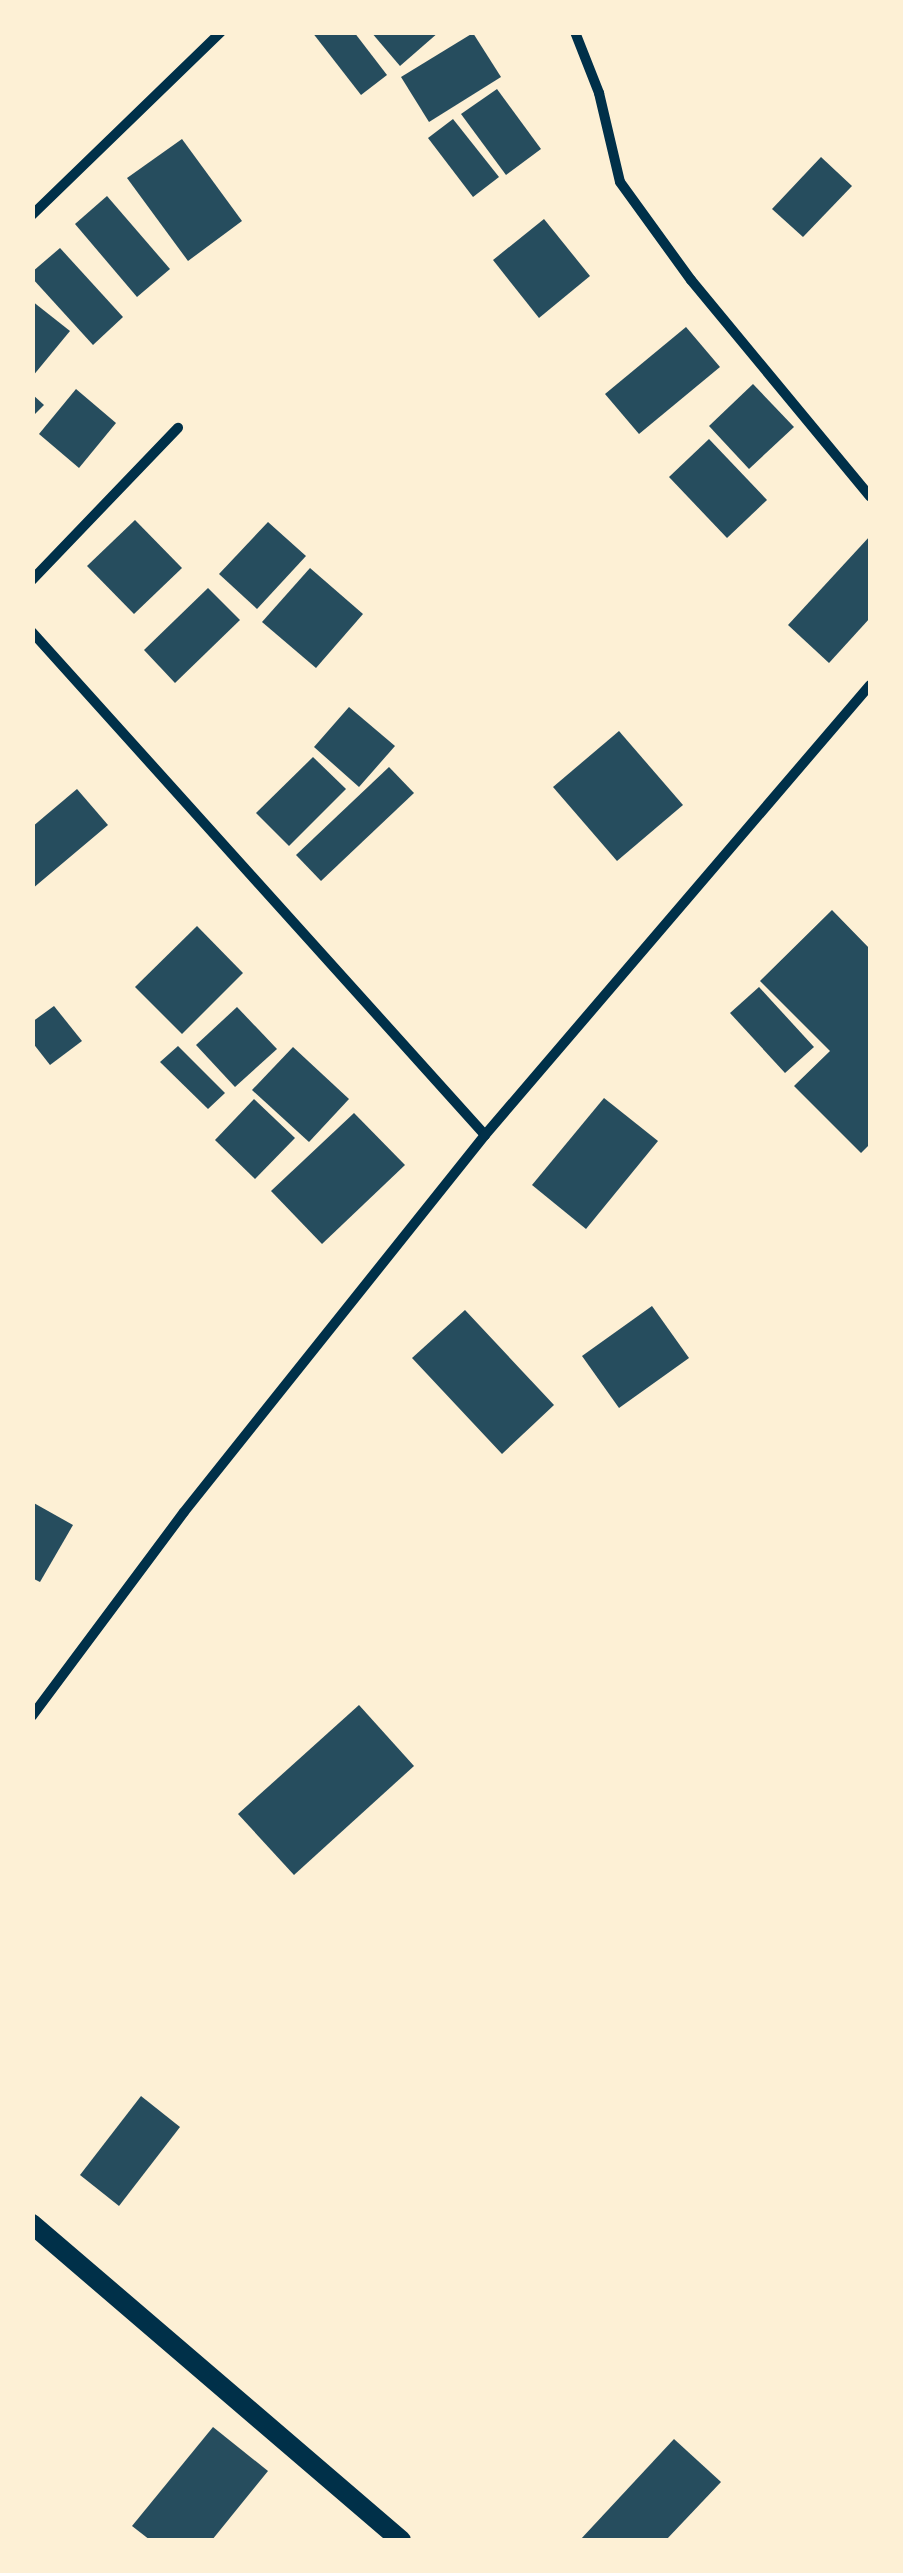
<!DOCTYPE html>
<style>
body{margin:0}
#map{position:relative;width:903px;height:2573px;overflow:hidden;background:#fdf0d5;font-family:Mulish,sans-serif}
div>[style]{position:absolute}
.building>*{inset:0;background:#264d5e}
.minor>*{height:10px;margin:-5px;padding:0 5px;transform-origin:5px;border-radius:5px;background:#003049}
.secondary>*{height:20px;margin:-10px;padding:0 10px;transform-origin:10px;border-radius:10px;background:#003049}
span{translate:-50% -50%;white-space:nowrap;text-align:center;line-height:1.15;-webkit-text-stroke:10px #fdf0d5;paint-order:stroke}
.frame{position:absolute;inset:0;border:35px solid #fdf0d5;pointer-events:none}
</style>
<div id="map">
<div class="building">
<div style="clip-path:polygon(312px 32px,354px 32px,387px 75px,361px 95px)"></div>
<div style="clip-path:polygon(371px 32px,439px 32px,400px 66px)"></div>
<div style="clip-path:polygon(473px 33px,501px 77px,429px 122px,401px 77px)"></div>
<div style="clip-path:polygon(497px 89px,541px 149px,506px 175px,461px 114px)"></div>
<div style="clip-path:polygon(453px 119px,499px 177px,473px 197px,428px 138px)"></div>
<div style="clip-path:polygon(182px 139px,242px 221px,188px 261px,127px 178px)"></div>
<div style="clip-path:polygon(821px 157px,852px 186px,803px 237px,772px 209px)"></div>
<div style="clip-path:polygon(107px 196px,170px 269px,137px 297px,75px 224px)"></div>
<div style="clip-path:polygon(544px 219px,590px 276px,539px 318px,493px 260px)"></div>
<div style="clip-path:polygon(60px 248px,123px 317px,93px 345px,32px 278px,32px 272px)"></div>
<div style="clip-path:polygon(32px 301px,70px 331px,32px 377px)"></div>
<div style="clip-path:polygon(686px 327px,720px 367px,639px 434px,605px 394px)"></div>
<div style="clip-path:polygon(753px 384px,794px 427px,749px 469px,709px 426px)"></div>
<div style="clip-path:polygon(76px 389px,116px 423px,79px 468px,39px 434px)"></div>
<div style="clip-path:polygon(32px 394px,44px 405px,32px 417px)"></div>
<div style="clip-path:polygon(709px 439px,767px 500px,727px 538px,669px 477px)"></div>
<div style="clip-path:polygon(135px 520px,182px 568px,134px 614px,87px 566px)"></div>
<div style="clip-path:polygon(268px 522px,306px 556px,257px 609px,219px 574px)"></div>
<div style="clip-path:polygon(870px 536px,870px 618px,829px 663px,788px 625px)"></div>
<div style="clip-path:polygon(310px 568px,363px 614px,316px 668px,262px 622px)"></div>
<div style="clip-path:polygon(208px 588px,240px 620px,175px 683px,144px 650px)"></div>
<div style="clip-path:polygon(349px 707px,395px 746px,359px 787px,314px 747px)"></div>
<div style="clip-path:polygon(619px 731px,683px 805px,617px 861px,553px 787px)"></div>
<div style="clip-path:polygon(313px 757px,346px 789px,289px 846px,256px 813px)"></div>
<div style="clip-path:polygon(389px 767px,414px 793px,321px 881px,296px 855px)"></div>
<div style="clip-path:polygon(77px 789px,108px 825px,32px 889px,32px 827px)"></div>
<div style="clip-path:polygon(832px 910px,870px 949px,870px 1144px,861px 1153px,794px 1086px,830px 1051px,760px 981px)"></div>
<div style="clip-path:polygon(197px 926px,243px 973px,182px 1034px,135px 987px)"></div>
<div style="clip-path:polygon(759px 987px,814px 1047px,785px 1073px,730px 1013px)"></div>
<div style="clip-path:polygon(54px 1006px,82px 1041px,50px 1065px,32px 1042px,32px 1022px)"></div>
<div style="clip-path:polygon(237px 1007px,277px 1049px,235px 1087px,196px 1045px)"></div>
<div style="clip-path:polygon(178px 1046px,225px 1093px,208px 1109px,160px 1062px)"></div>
<div style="clip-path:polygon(293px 1047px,349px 1099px,309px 1142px,252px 1090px)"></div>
<div style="clip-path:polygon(604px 1098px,658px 1141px,586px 1229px,532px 1185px)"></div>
<div style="clip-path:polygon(254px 1099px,295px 1138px,255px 1179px,215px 1140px)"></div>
<div style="clip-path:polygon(354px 1113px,405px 1165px,322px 1244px,271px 1191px)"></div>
<div style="clip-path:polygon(652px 1306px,689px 1358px,619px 1408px,582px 1356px)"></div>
<div style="clip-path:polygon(465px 1310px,554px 1405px,502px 1454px,412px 1358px)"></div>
<div style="clip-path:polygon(32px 1502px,73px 1525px,40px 1582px,32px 1578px)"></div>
<div style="clip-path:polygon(359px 1705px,414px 1766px,294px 1875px,238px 1814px)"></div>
<div style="clip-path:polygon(141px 2096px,180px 2127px,119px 2206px,80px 2175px)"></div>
<div style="clip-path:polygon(213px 2427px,268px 2471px,212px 2540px,150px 2540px,132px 2526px)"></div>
<div style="clip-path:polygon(674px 2439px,721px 2482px,666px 2540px,580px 2540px)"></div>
</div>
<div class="minor">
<div style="left:575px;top:32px;width:66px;rotate:68.5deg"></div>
<div style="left:599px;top:93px;width:91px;rotate:76.7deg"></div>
<div style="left:620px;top:182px;width:121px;rotate:54.1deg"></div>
<div style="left:691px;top:280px;width:281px;rotate:50.4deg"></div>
<div style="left:32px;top:215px;width:263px;rotate:-44.1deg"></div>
<div style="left:32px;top:580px;width:211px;rotate:-46.2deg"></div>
<div style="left:32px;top:632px;width:677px;rotate:47.99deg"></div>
<div style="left:32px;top:1716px;width:254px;rotate:-53.3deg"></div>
<div style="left:184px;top:1512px;width:482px;rotate:-51.4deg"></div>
<div style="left:485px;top:1135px;width:592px;rotate:-49.45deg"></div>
</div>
<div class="secondary">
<div style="left:32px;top:2224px;width:486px;rotate:40.6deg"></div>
</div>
<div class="frame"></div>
</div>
